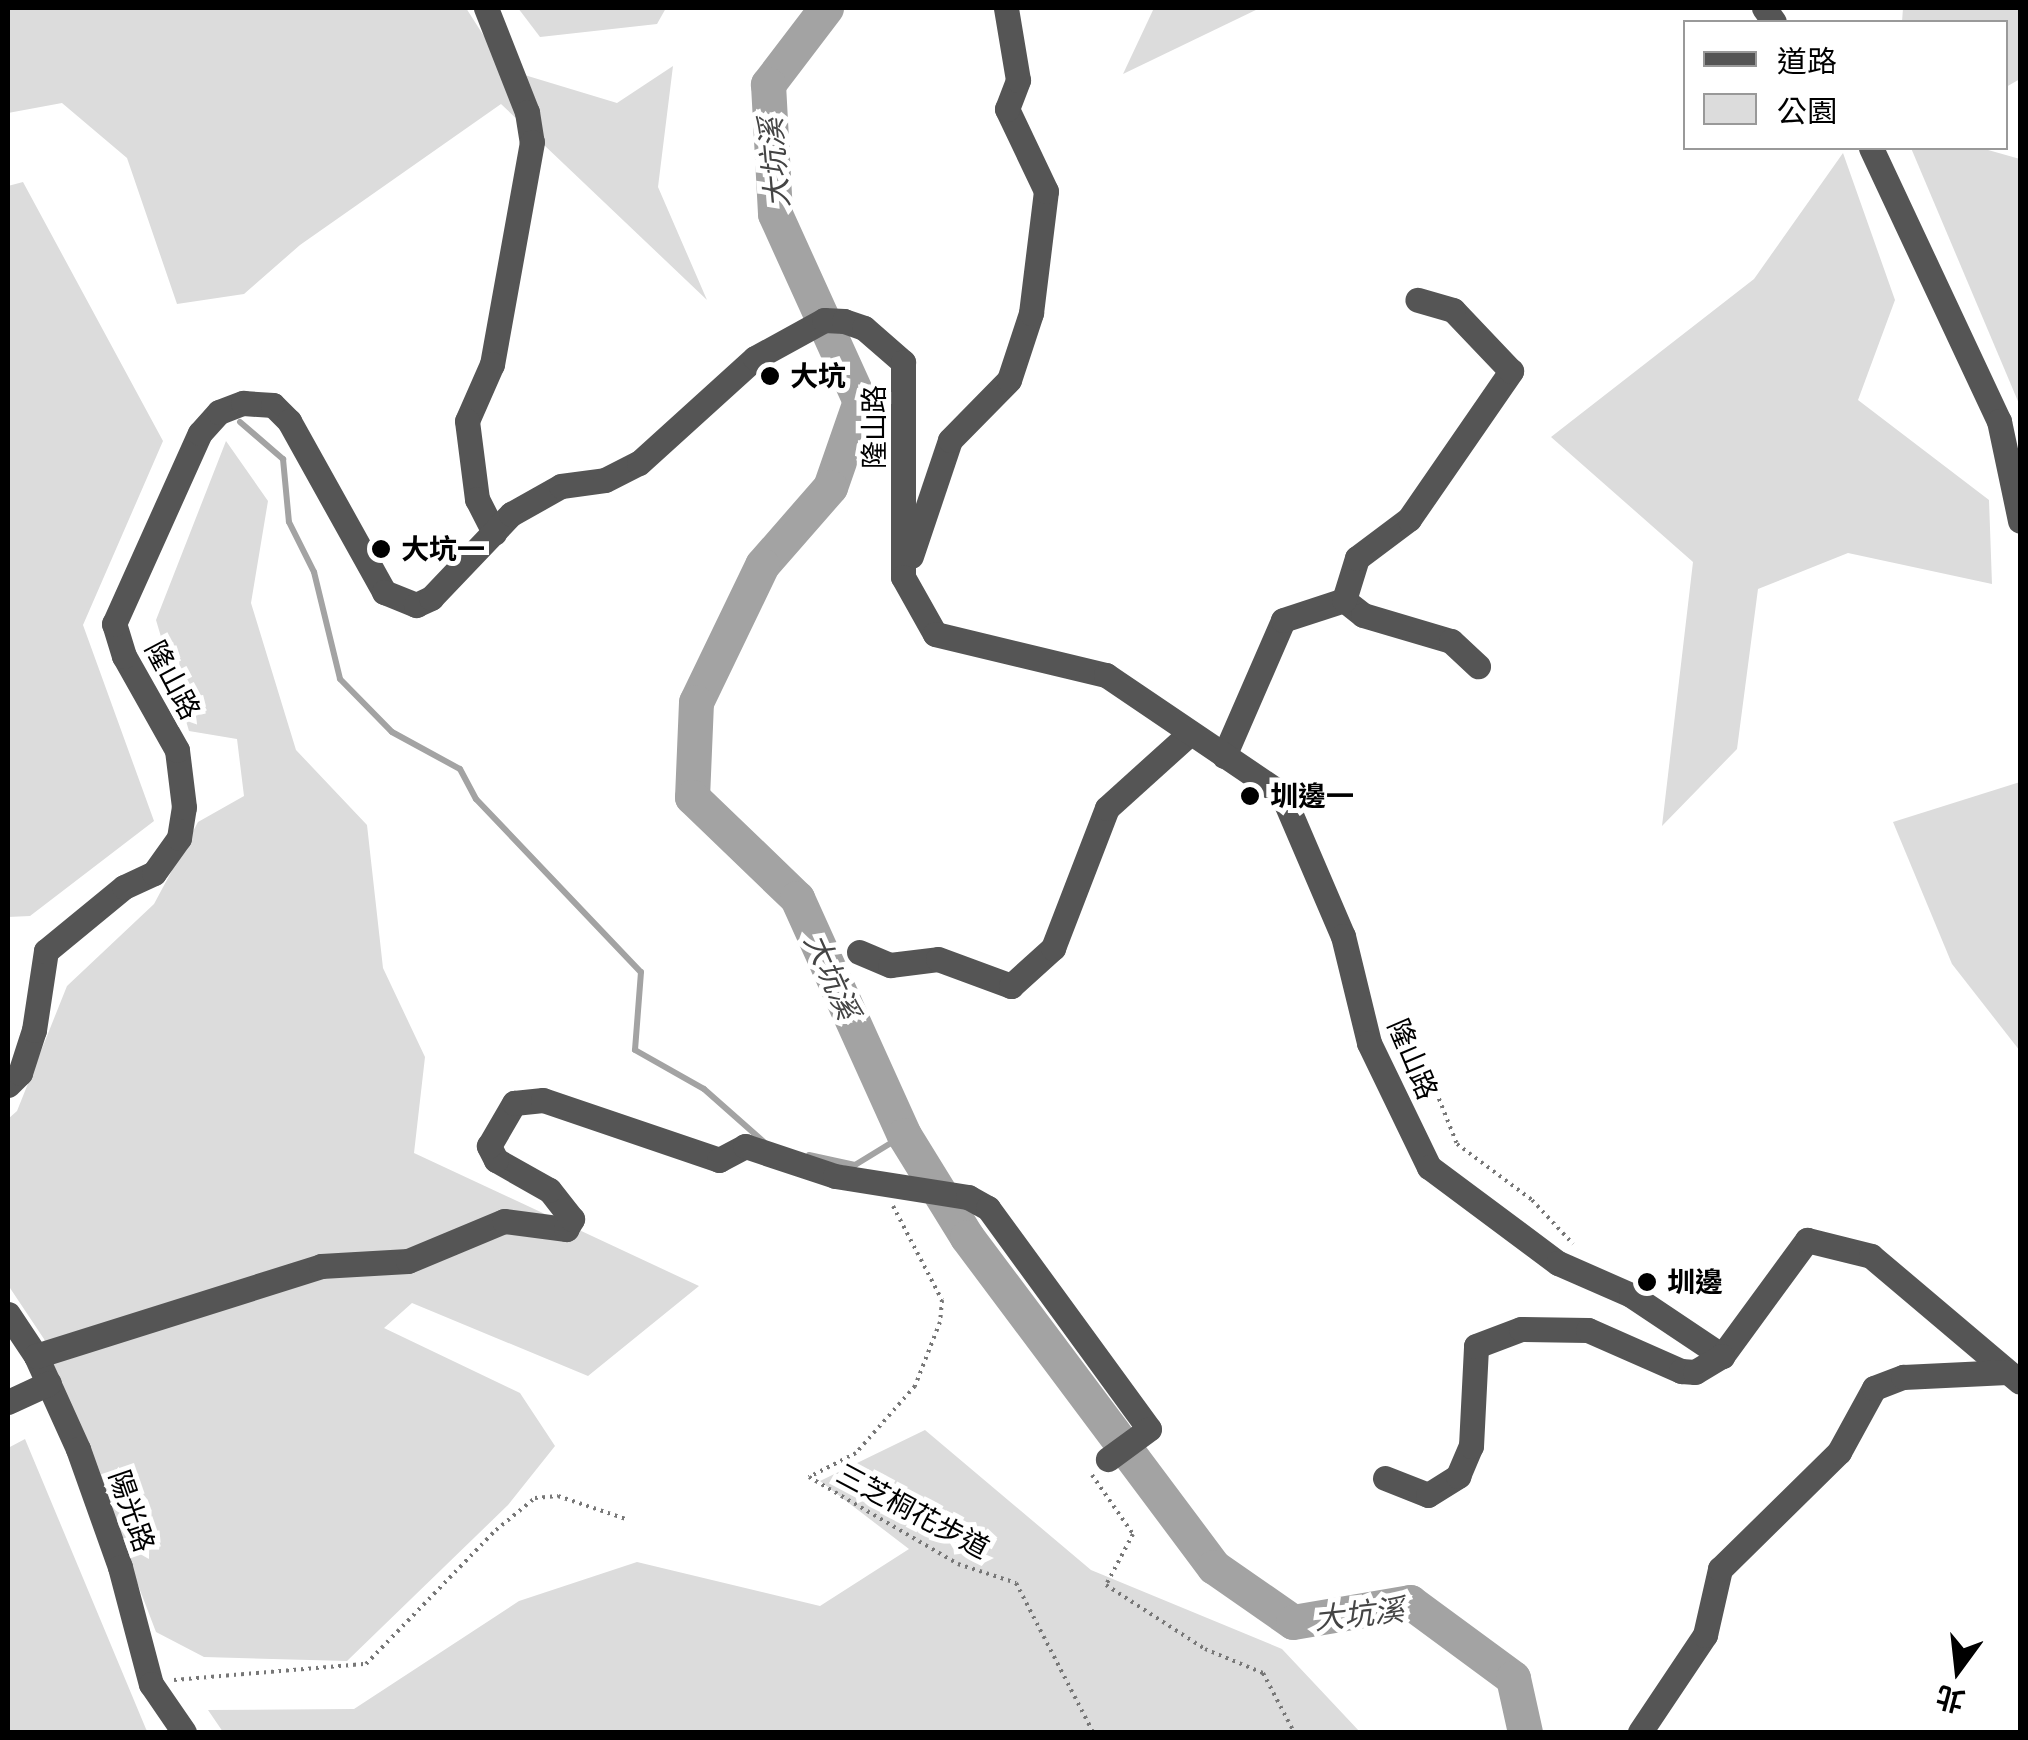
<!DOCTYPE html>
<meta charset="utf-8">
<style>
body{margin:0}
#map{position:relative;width:2028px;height:1740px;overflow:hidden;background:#fff;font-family:Mulish,"Noto Sans TC",sans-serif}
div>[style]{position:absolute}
.green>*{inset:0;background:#dcdcdc}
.stream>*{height:6px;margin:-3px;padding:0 3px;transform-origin:3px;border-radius:3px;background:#a3a3a3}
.river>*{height:35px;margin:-17.5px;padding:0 17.5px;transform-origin:17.5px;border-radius:17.5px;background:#a3a3a3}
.path>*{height:4px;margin-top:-2px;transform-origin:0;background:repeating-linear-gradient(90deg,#777 0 2.5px,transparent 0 7.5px)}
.minor>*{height:25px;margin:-12.5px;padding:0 12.5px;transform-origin:12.5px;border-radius:12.5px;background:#555}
.dots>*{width:28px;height:28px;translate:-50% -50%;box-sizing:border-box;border:5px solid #fff;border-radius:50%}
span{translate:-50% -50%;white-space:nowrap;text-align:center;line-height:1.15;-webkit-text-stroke:10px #fff;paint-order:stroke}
.poi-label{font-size:28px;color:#000;font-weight:700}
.left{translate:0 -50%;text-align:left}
.street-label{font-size:28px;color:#000}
.water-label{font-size:30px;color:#444;font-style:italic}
.frame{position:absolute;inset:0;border:10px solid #000;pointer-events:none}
.legend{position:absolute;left:1683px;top:20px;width:325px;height:130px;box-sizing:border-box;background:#fff;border:2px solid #999;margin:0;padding:12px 18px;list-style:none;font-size:30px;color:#000}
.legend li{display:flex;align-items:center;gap:20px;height:50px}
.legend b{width:50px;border:2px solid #999}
.north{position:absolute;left:1908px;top:1620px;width:100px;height:100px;-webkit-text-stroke:8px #fff;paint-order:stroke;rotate:195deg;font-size:28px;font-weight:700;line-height:40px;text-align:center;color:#000}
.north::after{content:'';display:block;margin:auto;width:35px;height:45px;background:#000;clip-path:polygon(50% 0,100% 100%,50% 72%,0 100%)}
</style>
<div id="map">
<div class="green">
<div style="clip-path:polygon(8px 8px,466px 8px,505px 69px,617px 103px,673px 66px,658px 187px,707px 300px,501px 104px,300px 245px,244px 294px,177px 304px,127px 158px,62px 103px,8px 113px)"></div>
<div style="clip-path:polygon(518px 8px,666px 8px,657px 24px,540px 37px)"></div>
<div style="clip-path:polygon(1154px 8px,1260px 8px,1123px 74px)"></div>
<div style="clip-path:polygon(1903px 8px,2020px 8px,2020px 79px,2006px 87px,2006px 22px,1902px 22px)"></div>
<div style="clip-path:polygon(1911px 148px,1981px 148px,2020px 159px,2020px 406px)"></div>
<div style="clip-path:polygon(1843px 153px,1895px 300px,1858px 400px,1989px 500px,1992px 584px,1848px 553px,1758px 589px,1737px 749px,1662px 826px,1693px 562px,1551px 437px,1754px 279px)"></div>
<div style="clip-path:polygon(23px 182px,163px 441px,83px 625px,154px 821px,30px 916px,8px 917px,8px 186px)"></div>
<div style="clip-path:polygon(226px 441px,268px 501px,251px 603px,296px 750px,367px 825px,383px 968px,425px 1057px,414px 1153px,699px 1286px,588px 1376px,412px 1303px,384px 1328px,520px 1393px,555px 1446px,508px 1505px,347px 1661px,204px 1657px,156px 1632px,44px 1339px,8px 1285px,8px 1119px,17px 1111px,67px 986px,154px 904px,198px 822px,244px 796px,237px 739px,189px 731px,156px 620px)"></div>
<div style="clip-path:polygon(2020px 782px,2020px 1051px,1952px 964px,1893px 822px)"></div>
<div style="clip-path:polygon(925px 1430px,1091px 1570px,1282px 1649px,1360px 1732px,223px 1732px,208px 1710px,354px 1709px,519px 1601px,637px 1562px,820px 1606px,909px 1549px,820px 1481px)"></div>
<div style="clip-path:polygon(25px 1439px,146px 1729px,148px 1732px,8px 1732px,8px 1448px)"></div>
</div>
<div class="stream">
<div style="left:240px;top:422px;width:57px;rotate:40.7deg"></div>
<div style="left:283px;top:459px;width:63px;rotate:84.6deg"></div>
<div style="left:289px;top:522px;width:56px;rotate:63.4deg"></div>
<div style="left:314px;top:572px;width:110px;rotate:76.3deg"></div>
<div style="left:340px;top:679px;width:74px;rotate:45.5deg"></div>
<div style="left:392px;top:732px;width:77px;rotate:28.6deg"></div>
<div style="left:460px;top:769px;width:34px;rotate:62deg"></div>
<div style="left:476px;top:799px;width:239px;rotate:46.4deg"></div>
<div style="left:641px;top:972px;width:78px;rotate:94.4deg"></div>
<div style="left:635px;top:1050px;width:79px;rotate:29.5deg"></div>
<div style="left:704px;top:1089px;width:80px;rotate:41.5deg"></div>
<div style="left:809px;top:1155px;width:47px;rotate:12.3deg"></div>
<div style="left:855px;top:1165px;width:57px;rotate:-31.5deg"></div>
</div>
<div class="river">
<div style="left:826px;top:8px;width:96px;rotate:127.3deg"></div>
<div style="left:768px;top:84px;width:130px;rotate:86.9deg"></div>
<div style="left:775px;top:214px;width:205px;rotate:65.6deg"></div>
<div style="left:860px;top:401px;width:91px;rotate:109.2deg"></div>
<div style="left:830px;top:487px;width:103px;rotate:131.1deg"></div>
<div style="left:762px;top:565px;width:152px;rotate:115.7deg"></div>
<div style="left:696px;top:702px;width:95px;rotate:92.4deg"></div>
<div style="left:692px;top:797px;width:146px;rotate:43.9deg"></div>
<div style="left:797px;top:898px;width:260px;rotate:65.7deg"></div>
<div style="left:904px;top:1135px;width:120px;rotate:58.3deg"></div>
<div style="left:967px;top:1237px;width:412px;rotate:53.2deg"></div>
<div style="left:1214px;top:1567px;width:96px;rotate:34.8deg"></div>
<div style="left:1293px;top:1622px;width:119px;rotate:-9.7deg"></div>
<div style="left:1410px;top:1602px;width:128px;rotate:36.4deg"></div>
<div style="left:1513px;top:1678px;width:55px;rotate:77.5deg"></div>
</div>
<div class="path">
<div style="left:1414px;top:1036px;width:116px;rotate:68.3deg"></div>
<div style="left:1457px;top:1144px;width:94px;rotate:36.7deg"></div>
<div style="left:1532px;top:1200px;width:60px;rotate:47deg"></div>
<div style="left:893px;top:1206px;width:106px;rotate:62.5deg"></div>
<div style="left:942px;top:1300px;width:22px;rotate:95deg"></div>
<div style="left:940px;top:1322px;width:69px;rotate:111.3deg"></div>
<div style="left:915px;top:1386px;width:89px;rotate:131.4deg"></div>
<div style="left:856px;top:1453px;width:53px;rotate:152.9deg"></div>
<div style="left:809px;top:1477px;width:173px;rotate:30.3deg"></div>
<div style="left:958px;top:1564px;width:61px;rotate:18.1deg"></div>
<div style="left:1016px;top:1583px;width:168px;rotate:62.7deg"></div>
<div style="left:1092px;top:1475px;width:72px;rotate:55.2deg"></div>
<div style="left:1133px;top:1534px;width:58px;rotate:117.9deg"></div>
<div style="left:1106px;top:1585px;width:118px;rotate:32.9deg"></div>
<div style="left:1205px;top:1649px;width:63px;rotate:22.5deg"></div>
<div style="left:1263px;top:1673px;width:67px;rotate:62.3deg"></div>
<div style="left:174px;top:1680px;width:193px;rotate:-4.8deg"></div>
<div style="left:366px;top:1664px;width:187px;rotate:-45.9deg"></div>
<div style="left:496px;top:1530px;width:50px;rotate:-39.4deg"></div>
<div style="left:535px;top:1498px;width:23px;rotate:-5deg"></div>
<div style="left:558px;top:1496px;width:72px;rotate:18.7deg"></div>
</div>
<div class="minor">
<div style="left:486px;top:8px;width:112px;rotate:68.5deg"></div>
<div style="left:527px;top:112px;width:30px;rotate:81deg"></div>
<div style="left:532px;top:142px;width:226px;rotate:100.2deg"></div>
<div style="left:492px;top:364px;width:62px;rotate:113.7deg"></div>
<div style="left:467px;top:421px;width:79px;rotate:82.7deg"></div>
<div style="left:477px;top:499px;width:38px;rotate:63deg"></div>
<div style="left:1764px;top:8px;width:17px;rotate:54deg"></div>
<div style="left:1871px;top:148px;width:302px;rotate:64.9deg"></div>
<div style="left:1999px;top:421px;width:102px;rotate:78.1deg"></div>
<div style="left:911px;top:556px;width:122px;rotate:-71.4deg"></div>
<div style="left:950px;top:440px;width:84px;rotate:-45.5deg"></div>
<div style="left:1009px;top:380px;width:71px;rotate:-71.8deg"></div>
<div style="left:1031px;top:313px;width:123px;rotate:-83deg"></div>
<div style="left:1046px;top:191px;width:91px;rotate:-115.4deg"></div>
<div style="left:1007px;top:109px;width:31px;rotate:-69deg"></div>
<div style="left:1018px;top:80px;width:73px;rotate:-99.5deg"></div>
<div style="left:1344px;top:600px;width:24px;rotate:38deg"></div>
<div style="left:1363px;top:615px;width:92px;rotate:16.5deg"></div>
<div style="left:1451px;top:641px;width:37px;rotate:43deg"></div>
<div style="left:1224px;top:756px;width:148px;rotate:-66.5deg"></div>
<div style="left:1283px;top:620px;width:64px;rotate:-18.2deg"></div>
<div style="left:1344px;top:600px;width:44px;rotate:-72.8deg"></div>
<div style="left:1357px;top:558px;width:65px;rotate:-36.9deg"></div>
<div style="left:1409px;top:519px;width:180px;rotate:-55.4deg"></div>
<div style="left:1511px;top:371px;width:84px;rotate:-133.6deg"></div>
<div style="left:1453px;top:310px;width:37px;rotate:-164deg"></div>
<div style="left:859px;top:952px;width:34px;rotate:23deg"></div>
<div style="left:890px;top:965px;width:48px;rotate:-7.1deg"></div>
<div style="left:938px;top:959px;width:78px;rotate:20.3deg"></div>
<div style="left:1011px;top:986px;width:57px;rotate:-42.1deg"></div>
<div style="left:1053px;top:948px;width:150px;rotate:-68.9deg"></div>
<div style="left:1107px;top:808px;width:112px;rotate:-42.1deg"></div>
<div style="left:8px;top:1085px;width:17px;rotate:-45deg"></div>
<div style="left:20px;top:1073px;width:45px;rotate:-72deg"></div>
<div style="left:34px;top:1030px;width:80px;rotate:-81.4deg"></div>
<div style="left:46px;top:951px;width:101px;rotate:-39.4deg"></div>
<div style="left:124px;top:887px;width:33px;rotate:-25deg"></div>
<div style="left:154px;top:873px;width:43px;rotate:-54.5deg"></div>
<div style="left:179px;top:838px;width:31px;rotate:-81deg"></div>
<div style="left:184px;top:807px;width:57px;rotate:-97deg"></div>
<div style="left:177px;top:750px;width:108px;rotate:-119.4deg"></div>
<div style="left:124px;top:656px;width:34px;rotate:-107deg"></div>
<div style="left:114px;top:624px;width:209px;rotate:-65.8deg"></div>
<div style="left:200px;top:433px;width:28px;rotate:-48deg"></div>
<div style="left:219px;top:412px;width:26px;rotate:-21deg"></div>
<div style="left:243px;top:403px;width:30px;rotate:4deg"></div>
<div style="left:273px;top:405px;width:23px;rotate:45deg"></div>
<div style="left:289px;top:421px;width:196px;rotate:60.9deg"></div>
<div style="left:384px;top:592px;width:35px;rotate:22deg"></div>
<div style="left:416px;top:605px;width:17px;rotate:-25deg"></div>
<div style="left:431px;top:598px;width:116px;rotate:-46.4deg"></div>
<div style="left:511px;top:514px;width:57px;rotate:-29.2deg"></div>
<div style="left:561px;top:486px;width:44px;rotate:-7.8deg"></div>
<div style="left:605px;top:480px;width:38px;rotate:-27deg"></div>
<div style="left:639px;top:463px;width:156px;rotate:-42.2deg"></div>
<div style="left:755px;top:358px;width:79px;rotate:-28.8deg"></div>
<div style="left:824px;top:320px;width:20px;rotate:3deg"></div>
<div style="left:844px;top:321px;width:21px;rotate:19deg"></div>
<div style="left:864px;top:328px;width:52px;rotate:41.1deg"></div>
<div style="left:903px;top:362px;width:215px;rotate:90deg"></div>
<div style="left:903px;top:577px;width:65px;rotate:60.7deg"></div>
<div style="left:935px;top:634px;width:176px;rotate:13.5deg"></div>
<div style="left:1106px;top:675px;width:212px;rotate:34.1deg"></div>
<div style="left:1282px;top:794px;width:155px;rotate:66.8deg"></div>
<div style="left:1343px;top:936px;width:110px;rotate:76.3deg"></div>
<div style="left:1369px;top:1043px;width:138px;rotate:64.2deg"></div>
<div style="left:1429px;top:1167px;width:161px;rotate:36.7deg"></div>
<div style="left:1558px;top:1263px;width:80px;rotate:23.7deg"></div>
<div style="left:1631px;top:1295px;width:110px;rotate:33.8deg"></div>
<div style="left:1722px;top:1356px;width:144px;rotate:-53.8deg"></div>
<div style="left:1807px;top:1240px;width:66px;rotate:14deg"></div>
<div style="left:1871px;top:1256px;width:195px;rotate:40.2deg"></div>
<div style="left:8px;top:1314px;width:50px;rotate:56.3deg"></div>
<div style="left:36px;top:1356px;width:102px;rotate:65.7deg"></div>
<div style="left:78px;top:1449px;width:125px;rotate:70.4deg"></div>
<div style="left:120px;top:1567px;width:121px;rotate:75.2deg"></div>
<div style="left:151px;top:1684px;width:58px;rotate:55.5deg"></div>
<div style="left:36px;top:1356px;width:299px;rotate:-17.5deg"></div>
<div style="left:321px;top:1266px;width:87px;rotate:-3.3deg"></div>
<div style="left:408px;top:1261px;width:104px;rotate:-22.6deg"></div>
<div style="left:504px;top:1221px;width:63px;rotate:7.4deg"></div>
<div style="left:566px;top:1229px;width:12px;rotate:-59deg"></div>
<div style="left:572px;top:1219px;width:37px;rotate:-128deg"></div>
<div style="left:549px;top:1190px;width:61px;rotate:-150.5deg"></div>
<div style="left:496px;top:1160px;width:16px;rotate:-117deg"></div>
<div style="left:489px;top:1146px;width:50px;rotate:-59.8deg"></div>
<div style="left:514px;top:1103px;width:29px;rotate:-6deg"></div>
<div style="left:543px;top:1100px;width:186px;rotate:18.8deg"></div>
<div style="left:719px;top:1160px;width:30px;rotate:-28deg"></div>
<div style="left:745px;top:1146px;width:95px;rotate:18.4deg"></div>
<div style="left:835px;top:1176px;width:135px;rotate:9deg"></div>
<div style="left:968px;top:1197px;width:23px;rotate:29deg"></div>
<div style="left:988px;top:1208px;width:273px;rotate:53.9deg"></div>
<div style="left:1149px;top:1429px;width:51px;rotate:143.8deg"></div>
<div style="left:8px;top:1402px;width:45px;rotate:-24.9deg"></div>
<div style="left:1385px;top:1478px;width:46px;rotate:21.6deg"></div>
<div style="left:1428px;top:1495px;width:36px;rotate:-32deg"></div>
<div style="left:1458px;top:1476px;width:33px;rotate:-67deg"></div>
<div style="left:1471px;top:1446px;width:100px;rotate:-87.1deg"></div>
<div style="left:1476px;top:1346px;width:48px;rotate:-20.7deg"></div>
<div style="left:1521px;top:1329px;width:67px;rotate:0.9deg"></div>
<div style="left:1588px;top:1330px;width:102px;rotate:23.8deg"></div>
<div style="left:1681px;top:1371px;width:14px;rotate:4deg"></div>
<div style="left:1695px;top:1372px;width:31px;rotate:-31deg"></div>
<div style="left:1640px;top:1732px;width:117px;rotate:-56.2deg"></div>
<div style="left:1705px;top:1635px;width:68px;rotate:-77.2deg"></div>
<div style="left:1720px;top:1569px;width:167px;rotate:-44.5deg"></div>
<div style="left:1839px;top:1452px;width:73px;rotate:-61.3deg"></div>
<div style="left:1874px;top:1388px;width:31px;rotate:-21deg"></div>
<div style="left:1903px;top:1377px;width:104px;rotate:-2.8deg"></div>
</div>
<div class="dots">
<div style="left:770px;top:376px;background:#000"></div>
<div style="left:381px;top:549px;background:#000"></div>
<div style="left:1250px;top:796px;background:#000"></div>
<div style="left:1647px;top:1282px;background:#000"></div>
</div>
<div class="poi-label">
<span class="left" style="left:790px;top:376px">大坑</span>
<span class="left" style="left:401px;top:549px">大坑一</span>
<span class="left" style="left:1270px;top:796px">圳邊一</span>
<span class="left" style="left:1667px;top:1282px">圳邊</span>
</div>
<div class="street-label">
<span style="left:874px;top:427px;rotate:-90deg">隆山路</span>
<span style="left:173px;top:680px;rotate:62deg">隆山路</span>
<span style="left:1413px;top:1059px;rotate:67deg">隆山路</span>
<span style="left:132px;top:1511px;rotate:71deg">陽光路</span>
<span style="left:913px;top:1511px;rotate:28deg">三芝桐花步道</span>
</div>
<div class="water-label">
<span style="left:774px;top:163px;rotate:-95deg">大坑溪</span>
<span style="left:832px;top:976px;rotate:66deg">大坑溪</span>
<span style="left:1359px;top:1614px;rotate:-6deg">大坑溪</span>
</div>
<div class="frame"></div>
<ul class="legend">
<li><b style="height:12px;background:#555"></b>道路</li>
<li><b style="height:28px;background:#dcdcdc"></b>公園</li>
</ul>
<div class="north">北</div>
</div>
